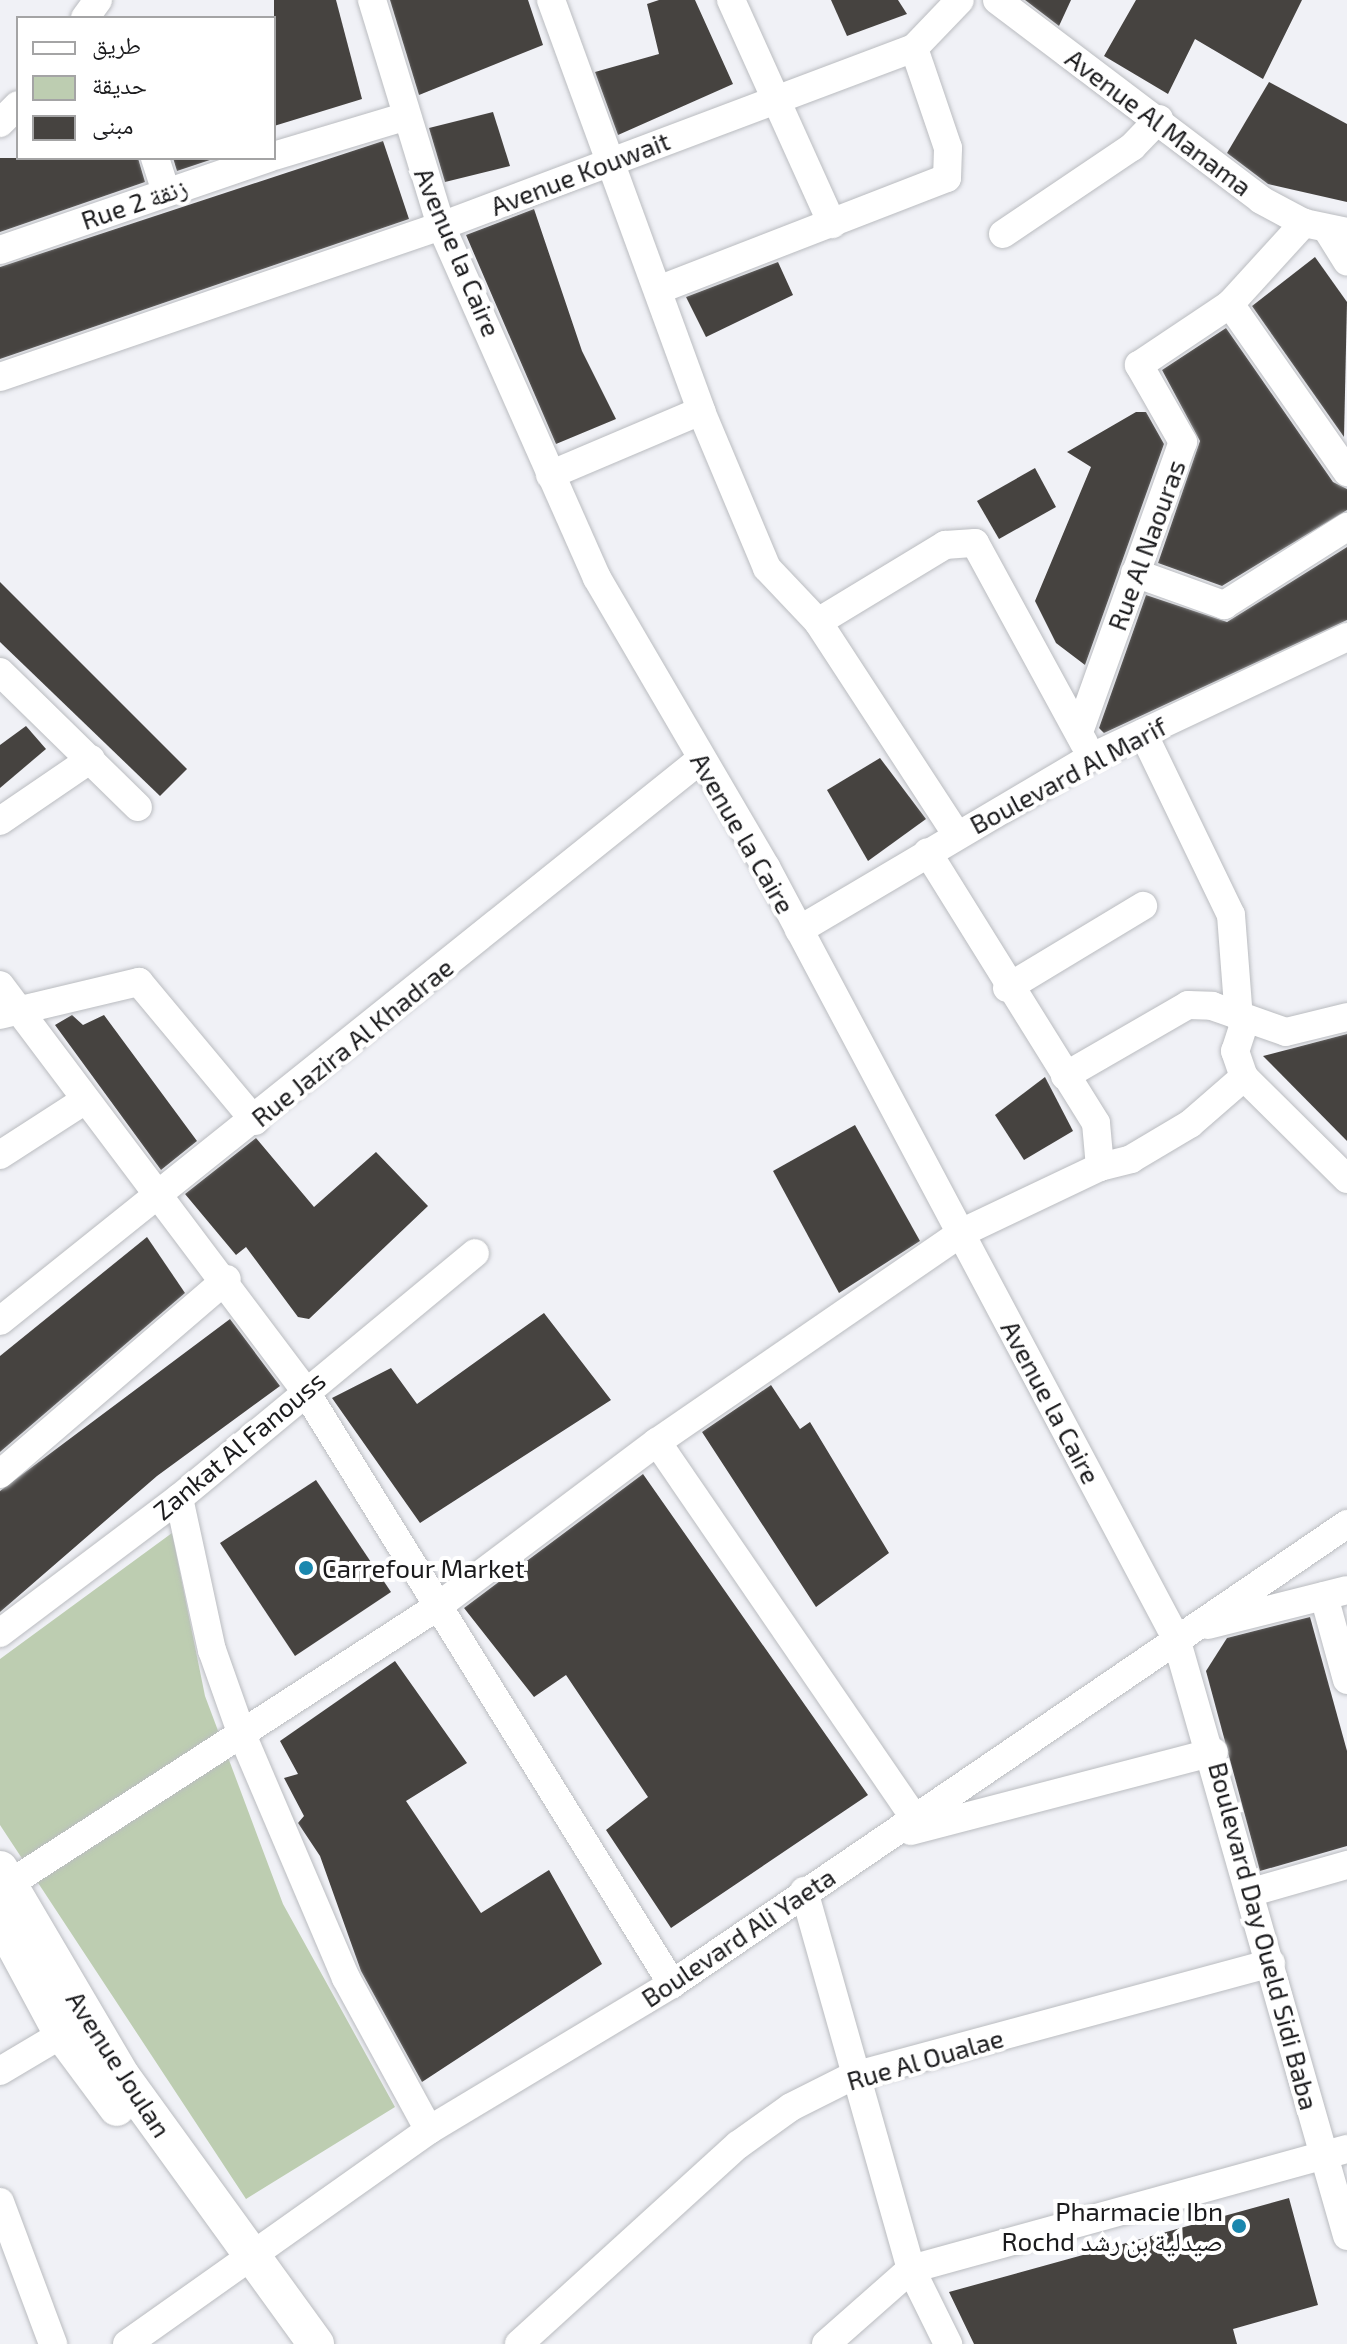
<!DOCTYPE html>
<meta charset="utf-8">
<style>
body{margin:0}
#map{position:relative;width:1347px;height:2344px;overflow:hidden;background:#f0f1f6;font-family:"Exo 2","Noto Naskh Arabic",sans-serif}
div>[style]{position:absolute}
.green>*{inset:0;background:#bdcdb1}
.building>*{inset:0;background:#464340}
.roads{filter:drop-shadow(0 0 2px #babcc0) drop-shadow(0 0 2px #babcc0)}
.minor>*{height:28px;margin:-14px;padding:0 14px;transform-origin:14px;border-radius:14px;background:#fff}
.tertiary>*{height:36px;margin:-18px;padding:0 18px;transform-origin:18px;border-radius:18px;background:#fff}
.dots>*{width:22px;height:22px;translate:-50% -50%;box-sizing:border-box;border:4px solid #fff;border-radius:50%}
span{translate:-50% -50%;white-space:nowrap;text-align:center;line-height:1.15;-webkit-text-stroke:8px #fff;paint-order:stroke}
.street-label{font-size:26px;color:#1b1b1d}
.poi-label{font-size:26px;color:#1b1b1d}
.left{translate:0 -50%;text-align:left}
.right{translate:-100% -50%;text-align:right}
.legend{position:absolute;left:16px;top:16px;width:260px;height:144px;box-sizing:border-box;background:#fff;border:2px solid #a4a4a5;margin:0;padding:10px 14px;list-style:none;font-size:24px;color:#1b1b1d}
.legend li{display:flex;align-items:center;gap:16px;height:40px}
.legend b{width:40px;border:2px solid #a4a4a5}
</style>
<div id="map">
<div class="green">
<div style="clip-path:polygon(172px 1533px,205px 1696px,283px 1904px,395px 2107px,246px 2199px,0 1825px,0 1659px)"></div>
</div>
<div class="building">
<div style="clip-path:polygon(274px 0,336px 0,362px 99px,274px 126px)"></div>
<div style="clip-path:polygon(390px 0,528px 0,543px 45px,419px 95px)"></div>
<div style="clip-path:polygon(659px 0,695px 0,733px 84px,618px 135px,595px 72px,659px 54px,647px 4px)"></div>
<div style="clip-path:polygon(831px 0,898px 0,907px 14px,847px 36px)"></div>
<div style="clip-path:polygon(1025px 0,1071px 0,1059px 26px)"></div>
<div style="clip-path:polygon(1136px 0,1302px 0,1263px 79px,1195px 39px,1168px 94px,1104px 56px)"></div>
<div style="clip-path:polygon(1269px 82px,1347px 124px,1347px 202px,1268px 184px,1227px 153px)"></div>
<div style="clip-path:polygon(493px 112px,510px 166px,445px 182px,429px 128px)"></div>
<div style="clip-path:polygon(383px 141px,409px 219px,0 359px,0 267px)"></div>
<div style="clip-path:polygon(0 158px,138px 158px,145px 182px,0 232px)"></div>
<div style="clip-path:polygon(173px 158px,216px 158px,177px 171px)"></div>
<div style="clip-path:polygon(534px 209px,582px 351px,616px 419px,556px 444px,466px 235px)"></div>
<div style="clip-path:polygon(1315px 257px,1347px 302px,1344px 437px,1252px 306px)"></div>
<div style="clip-path:polygon(778px 262px,793px 295px,706px 337px,686px 297px)"></div>
<div style="clip-path:polygon(1226px 328px,1333px 482px,1347px 489px,1347px 510px,1222px 586px,1158px 563px,1200px 441px,1162px 370px)"></div>
<div style="clip-path:polygon(1136px 412px,1146px 412px,1164px 444px,1085px 665px,1056px 643px,1035px 601px,1091px 467px,1067px 452px)"></div>
<div style="clip-path:polygon(1035px 468px,1056px 507px,999px 539px,977px 501px)"></div>
<div style="clip-path:polygon(1347px 547px,1347px 620px,1104px 733px,1099px 728px,1146px 595px,1227px 622px)"></div>
<div style="clip-path:polygon(0 582px,187px 769px,160px 796px,0 642px)"></div>
<div style="clip-path:polygon(26px 726px,46px 749px,0 788px,0 745px)"></div>
<div style="clip-path:polygon(880px 758px,926px 819px,868px 861px,827px 790px)"></div>
<div style="clip-path:polygon(72px 1015px,83px 1025px,104px 1015px,197px 1141px,161px 1170px,55px 1025px)"></div>
<div style="clip-path:polygon(1347px 1034px,1347px 1141px,1263px 1056px)"></div>
<div style="clip-path:polygon(1045px 1077px,1073px 1131px,1024px 1160px,995px 1115px)"></div>
<div style="clip-path:polygon(855px 1125px,920px 1241px,839px 1293px,773px 1171px)"></div>
<div style="clip-path:polygon(256px 1138px,314px 1207px,376px 1152px,428px 1206px,309px 1319px,298px 1317px,246px 1247px,236px 1255px,185px 1194px)"></div>
<div style="clip-path:polygon(147px 1237px,185px 1293px,0 1452px,0 1356px)"></div>
<div style="clip-path:polygon(544px 1313px,611px 1400px,420px 1523px,332px 1398px,391px 1368px,417px 1404px)"></div>
<div style="clip-path:polygon(230px 1319px,280px 1386px,157px 1476px,0 1612px,0 1491px)"></div>
<div style="clip-path:polygon(771px 1385px,800px 1429px,810px 1422px,889px 1553px,816px 1607px,702px 1432px)"></div>
<div style="clip-path:polygon(643px 1474px,868px 1795px,671px 1928px,606px 1830px,648px 1797px,566px 1675px,534px 1697px,464px 1608px)"></div>
<div style="clip-path:polygon(316px 1480px,391px 1592px,295px 1656px,220px 1543px)"></div>
<div style="clip-path:polygon(1310px 1617px,1347px 1751px,1347px 1846px,1260px 1871px,1206px 1671px,1227px 1638px)"></div>
<div style="clip-path:polygon(395px 1661px,467px 1763px,406px 1801px,481px 1913px,549px 1870px,602px 1964px,422px 2082px,361px 1971px,320px 1856px,298px 1823px,304px 1816px,284px 1778px,298px 1774px,280px 1741px)"></div>
<div style="clip-path:polygon(1289px 2198px,1318px 2305px,1233px 2329px,1237px 2344px,974px 2344px,949px 2292px)"></div>
</div>
<div class="roads">
<div class="minor">
<div style="left:372px;top:0;width:236px;rotate:73deg"></div>
<div style="left:441px;top:226px;width:385px;rotate:66.1deg"></div>
<div style="left:597px;top:578px;width:335px;rotate:59.7deg"></div>
<div style="left:766px;top:867px;width:873px;rotate:62deg"></div>
<div style="left:1176px;top:1638px;width:622px;rotate:74.04deg"></div>
<div style="left:551px;top:0;width:438px;rotate:69.9deg"></div>
<div style="left:701px;top:411px;width:170px;rotate:67.2deg"></div>
<div style="left:767px;top:568px;width:74px;rotate:46.6deg"></div>
<div style="left:818px;top:622px;width:253px;rotate:56.9deg"></div>
<div style="left:731px;top:0;width:246px;rotate:65.7deg"></div>
<div style="left:997px;top:0;width:331px;rotate:37.1deg"></div>
<div style="left:1261px;top:200px;width:49px;rotate:28.1deg"></div>
<div style="left:1304px;top:223px;width:44px;rotate:11.8deg"></div>
<div style="left:85px;top:18px;width:22px;rotate:-54deg"></div>
<div style="left:0;top:123px;width:25px;rotate:-45deg"></div>
<div style="left:274px;top:156px;width:136px;rotate:-16.7deg"></div>
<div style="left:155px;top:158px;width:35px;rotate:72deg"></div>
<div style="left:1328px;top:231px;width:36px;rotate:58deg"></div>
<div style="left:1003px;top:234px;width:156px;rotate:-34deg"></div>
<div style="left:1132px;top:147px;width:39px;rotate:-46deg"></div>
<div style="left:0;top:250px;width:283px;rotate:-18.9deg"></div>
<div style="left:658px;top:290px;width:310px;rotate:-21.2deg"></div>
<div style="left:947px;top:178px;width:30px;rotate:-88deg"></div>
<div style="left:948px;top:148px;width:106px;rotate:-108.8deg"></div>
<div style="left:1230px;top:304px;width:205px;rotate:55.1deg"></div>
<div style="left:0;top:377px;width:466px;rotate:-18.9deg"></div>
<div style="left:441px;top:226px;width:505px;rotate:-20.62deg"></div>
<div style="left:914px;top:48px;width:66px;rotate:-46.2deg"></div>
<div style="left:550px;top:475px;width:164px;rotate:-23deg"></div>
<div style="left:1135px;top:573px;width:95px;rotate:19.8deg"></div>
<div style="left:1224px;top:605px;width:146px;rotate:-32.4deg"></div>
<div style="left:818px;top:622px;width:149px;rotate:-31.2deg"></div>
<div style="left:945px;top:545px;width:30px;rotate:-4deg"></div>
<div style="left:975px;top:543px;width:228px;rotate:61.4deg"></div>
<div style="left:0;top:672px;width:193px;rotate:44.4deg"></div>
<div style="left:1079px;top:732px;width:308px;rotate:-70.3deg"></div>
<div style="left:1183px;top:442px;width:89px;rotate:-119.7deg"></div>
<div style="left:1139px;top:365px;width:110px;rotate:-33.8deg"></div>
<div style="left:1230px;top:304px;width:110px;rotate:-47.6deg"></div>
<div style="left:1143px;top:733px;width:202px;rotate:64.2deg"></div>
<div style="left:1231px;top:915px;width:103px;rotate:85.6deg"></div>
<div style="left:0;top:821px;width:110px;rotate:-34.3deg"></div>
<div style="left:799px;top:930px;width:340px;rotate:-30.6deg"></div>
<div style="left:1092px;top:757px;width:282px;rotate:-25.2deg"></div>
<div style="left:0;top:985px;width:506px;rotate:53.04deg"></div>
<div style="left:304px;top:1389px;width:700px;rotate:58.26deg"></div>
<div style="left:1007px;top:988px;width:159px;rotate:-31.1deg"></div>
<div style="left:0;top:1015px;width:143px;rotate:-13.4deg"></div>
<div style="left:139px;top:982px;width:181px;rotate:50.2deg"></div>
<div style="left:1245px;top:1021px;width:32px;rotate:108deg"></div>
<div style="left:1235px;top:1051px;width:28px;rotate:71deg"></div>
<div style="left:1244px;top:1077px;width:145px;rotate:44.7deg"></div>
<div style="left:1065px;top:1076px;width:142px;rotate:-30deg"></div>
<div style="left:1188px;top:1005px;width:24px;rotate:2deg"></div>
<div style="left:1212px;top:1006px;width:78px;rotate:19.4deg"></div>
<div style="left:1286px;top:1032px;width:63px;rotate:-13.8deg"></div>
<div style="left:0;top:1155px;width:101px;rotate:-32.9deg"></div>
<div style="left:1100px;top:1167px;width:32px;rotate:-14deg"></div>
<div style="left:1131px;top:1159px;width:69px;rotate:-30.7deg"></div>
<div style="left:1190px;top:1124px;width:72px;rotate:-41deg"></div>
<div style="left:0;top:1321px;width:897px;rotate:-38.71deg"></div>
<div style="left:657px;top:1442px;width:457px;rotate:55.6deg"></div>
<div style="left:0;top:1474px;width:299px;rotate:-40.7deg"></div>
<div style="left:179px;top:1498px;width:156px;rotate:77.8deg"></div>
<div style="left:212px;top:1650px;width:87px;rotate:70.5deg"></div>
<div style="left:241px;top:1732px;width:267px;rotate:66.9deg"></div>
<div style="left:346px;top:1978px;width:173px;rotate:61.4deg"></div>
<div style="left:1324px;top:1596px;width:87px;rotate:74.7deg"></div>
<div style="left:1208px;top:1625px;width:143px;rotate:-14.1deg"></div>
<div style="left:0;top:1633px;width:224px;rotate:-37deg"></div>
<div style="left:179px;top:1498px;width:384px;rotate:-39.6deg"></div>
<div style="left:911px;top:1831px;width:313px;rotate:-14.6deg"></div>
<div style="left:0;top:1890px;width:521px;rotate:-32.93deg"></div>
<div style="left:437px;top:1607px;width:275px;rotate:-36.9deg"></div>
<div style="left:657px;top:1442px;width:369px;rotate:-34.5deg"></div>
<div style="left:961px;top:1233px;width:154px;rotate:-25.4deg"></div>
<div style="left:1100px;top:1167px;width:44px;rotate:-95.2deg"></div>
<div style="left:1096px;top:1123px;width:319px;rotate:-121.9deg"></div>
<div style="left:804px;top:1891px;width:393px;rotate:74.2deg"></div>
<div style="left:911px;top:2269px;width:84px;rotate:63.7deg"></div>
<div style="left:1252px;top:1892px;width:99px;rotate:-15.9deg"></div>
<div style="left:0;top:2071px;width:92px;rotate:-30.7deg"></div>
<div style="left:0;top:2202px;width:152px;rotate:69.5deg"></div>
<div style="left:127px;top:2344px;width:370px;rotate:-35.3deg"></div>
<div style="left:429px;top:2130px;width:283px;rotate:-31deg"></div>
<div style="left:672px;top:1984px;width:817px;rotate:-34.27deg"></div>
<div style="left:519px;top:2344px;width:296px;rotate:-42.3deg"></div>
<div style="left:738px;top:2145px;width:65px;rotate:-35.6deg"></div>
<div style="left:791px;top:2107px;width:69px;rotate:-26.6deg"></div>
<div style="left:853px;top:2076px;width:433px;rotate:-15.1deg"></div>
<div style="left:826px;top:2344px;width:113px;rotate:-41.4deg"></div>
<div style="left:911px;top:2269px;width:452px;rotate:-15.4deg"></div>
</div>
<div class="tertiary">
<div style="left:0;top:1869px;width:240px;rotate:59.5deg"></div>
<div style="left:122px;top:2076px;width:331px;rotate:54.1deg"></div>
<div style="left:0;top:1919px;width:131px;rotate:61.7deg"></div>
<div style="left:62px;top:2034px;width:92px;rotate:53.4deg"></div>
</div>
</div>
<div class="dots">
<div style="left:306px;top:1568px;background:#1a87ae"></div>
<div style="left:1239px;top:2226px;background:#1a87ae"></div>
</div>
<div class="street-label">
<span style="left:1159px;top:122px;rotate:37deg">Avenue Al Manama</span>
<span style="left:580px;top:173px;rotate:-21deg">Avenue Kouwait</span>
<span style="left:134px;top:203px;rotate:-19deg">Rue 2 زنقة</span>
<span style="left:458px;top:252px;rotate:67deg">Avenue la Caire</span>
<span style="left:1146px;top:545px;rotate:-70deg">Rue Al Naouras</span>
<span style="left:1068px;top:775px;rotate:-28deg">Boulevard Al Marif</span>
<span style="left:743px;top:833px;rotate:60deg">Avenue la Caire</span>
<span style="left:352px;top:1042px;rotate:-39deg">Rue Jazira Al Khadrae</span>
<span style="left:1051px;top:1402px;rotate:62deg">Avenue la Caire</span>
<span style="left:239px;top:1445px;rotate:-40deg">Zankat Al Fanouss</span>
<span style="left:1264px;top:1936px;rotate:75deg">Boulevard Day Oueld Sidi Baba</span>
<span style="left:738px;top:1937px;rotate:-34deg">Boulevard Ali Yaeta</span>
<span style="left:925px;top:2059px;rotate:-16deg">Rue Al Oualae</span>
<span style="left:119px;top:2064px;rotate:57deg">Avenue Joulan</span>
</div>
<div class="poi-label">
<span class="left" style="left:322px;top:1568px">Carrefour Market</span>
<span class="right" style="left:1223px;top:2226px">Pharmacie Ibn<br>Rochd صيدلية بن رشد</span>
</div>
<ul class="legend">
<li><b style="height:10px;background:#fff"></b>طريق</li>
<li><b style="height:22px;background:#bdcdb1"></b>حديقة</li>
<li><b style="height:22px;background:#464340"></b>مبنى</li>
</ul>
</div>
